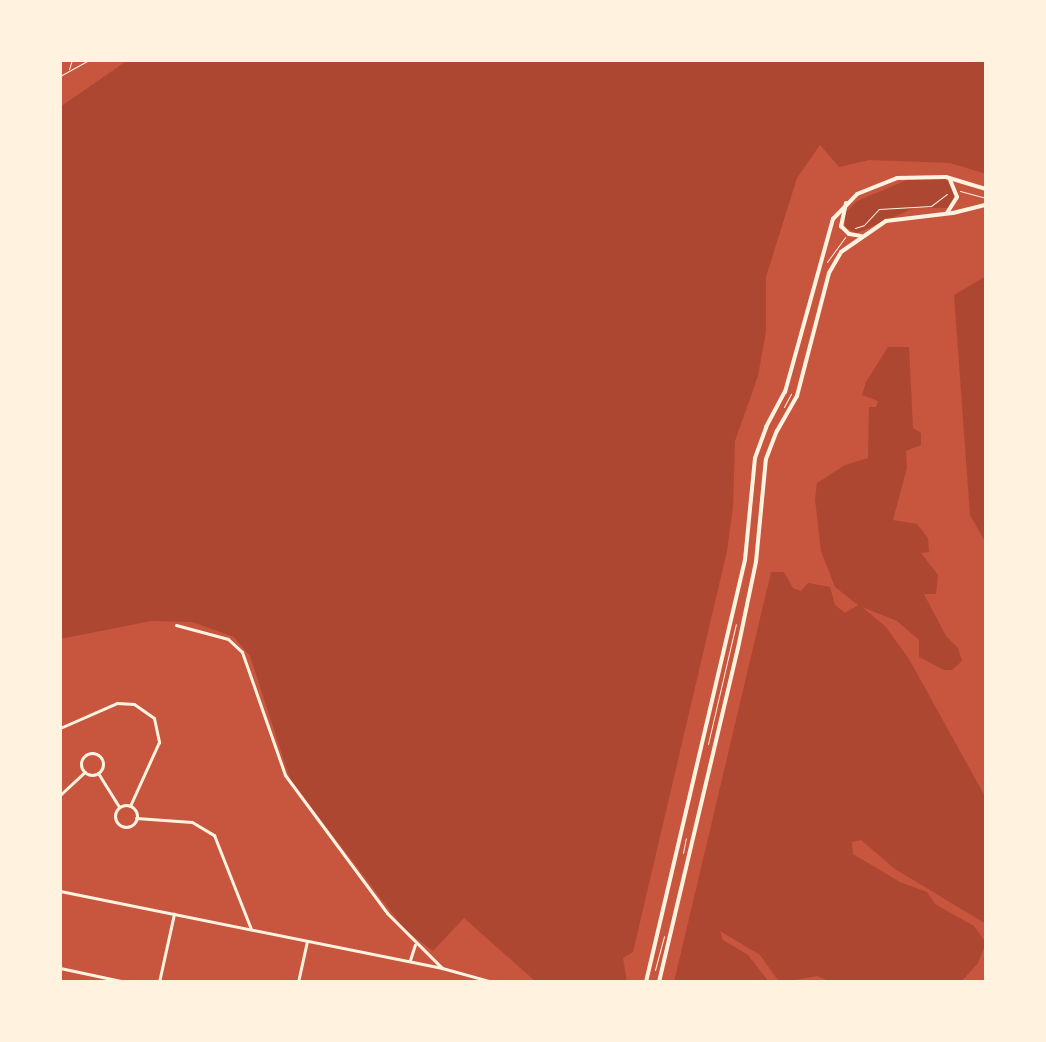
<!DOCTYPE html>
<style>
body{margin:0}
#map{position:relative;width:1046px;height:1042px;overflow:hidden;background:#c8553d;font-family:"Source Sans 3",sans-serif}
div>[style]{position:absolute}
.green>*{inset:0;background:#ae4732}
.path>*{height:1px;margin:-0.5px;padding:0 0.5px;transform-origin:0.5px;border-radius:0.5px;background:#fff3e0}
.service>*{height:1px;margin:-0.5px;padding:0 0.5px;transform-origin:0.5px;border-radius:0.5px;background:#fff3e0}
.minor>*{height:3px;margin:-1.5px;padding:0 1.5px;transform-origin:1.5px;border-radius:1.5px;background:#fff3e0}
.minor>.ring{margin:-1.5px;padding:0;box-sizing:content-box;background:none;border:3px solid #fff3e0;border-radius:50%}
.secondary>*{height:4px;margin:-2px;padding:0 2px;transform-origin:2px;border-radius:2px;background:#fff3e0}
span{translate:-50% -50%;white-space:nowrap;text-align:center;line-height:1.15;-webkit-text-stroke:6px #fff3e0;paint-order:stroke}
.frame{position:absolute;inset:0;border:62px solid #fff3e0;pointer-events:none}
</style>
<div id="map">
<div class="green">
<div style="clip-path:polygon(128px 60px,986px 60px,986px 174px,950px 163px,869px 160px,839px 167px,820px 145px,797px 178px,766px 277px,766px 331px,758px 376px,735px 441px,733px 507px,727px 551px,633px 952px,623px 958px,627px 982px,536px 982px,464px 918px,433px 951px,405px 930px,290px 779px,250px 656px,234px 637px,192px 622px,151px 621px,60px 639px,60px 107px)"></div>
<div style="clip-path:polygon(912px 178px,945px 179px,955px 187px,958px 196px,950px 208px,914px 208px,857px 233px,845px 228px,845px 213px,857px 201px)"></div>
<div style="clip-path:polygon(986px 276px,986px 543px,970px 515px,954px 295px)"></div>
<div style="clip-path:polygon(888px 347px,909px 347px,913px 428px,921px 433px,921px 445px,906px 451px,907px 468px,893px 520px,917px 524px,928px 538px,929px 552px,921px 553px,938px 575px,936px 594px,924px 594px,946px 636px,958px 648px,962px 661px,952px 670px,944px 670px,919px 657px,919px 640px,897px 621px,862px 607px,885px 626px,909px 659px,986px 798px,986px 924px,895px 869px,861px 840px,852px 842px,853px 854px,900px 882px,927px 892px,935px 904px,974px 926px,986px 943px,978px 963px,961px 982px,831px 982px,817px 976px,784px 982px,777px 979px,760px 955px,720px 931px,723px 940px,748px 955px,769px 982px,674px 982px,771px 572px,784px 572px,793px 588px,801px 591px,808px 583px,830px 587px,835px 605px,845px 613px,858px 605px,835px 587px,821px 551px,815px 499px,817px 483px,845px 465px,868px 458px,869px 407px,876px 407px,878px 401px,862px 395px,866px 382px)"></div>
</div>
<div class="path">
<div style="left:960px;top:191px;width:27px;rotate:15deg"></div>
<div style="left:855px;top:228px;width:9px;rotate:-18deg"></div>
<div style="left:864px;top:225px;width:22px;rotate:-47deg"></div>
<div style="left:879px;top:209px;width:52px;rotate:-3.3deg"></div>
<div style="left:931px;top:206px;width:20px;rotate:-37deg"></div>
<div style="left:827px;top:262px;width:31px;rotate:-54deg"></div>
<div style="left:784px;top:407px;width:15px;rotate:-62deg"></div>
<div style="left:708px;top:744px;width:123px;rotate:-76.9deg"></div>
<div style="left:683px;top:853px;width:15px;rotate:-79deg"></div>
<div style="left:655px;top:970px;width:35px;rotate:-75deg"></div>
</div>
<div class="service">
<div style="left:69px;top:69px;width:9px;rotate:-72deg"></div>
<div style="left:60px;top:76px;width:33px;rotate:-29deg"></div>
</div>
<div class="minor">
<div style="left:176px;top:625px;width:54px;rotate:15.1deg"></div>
<div style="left:228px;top:639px;width:19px;rotate:43deg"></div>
<div style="left:242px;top:652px;width:130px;rotate:70.7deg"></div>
<div style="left:285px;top:775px;width:172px;rotate:53.5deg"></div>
<div style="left:387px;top:913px;width:78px;rotate:45deg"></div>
<div style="left:60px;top:728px;width:62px;rotate:-23.7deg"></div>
<div style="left:117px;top:703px;width:17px;rotate:3deg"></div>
<div style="left:134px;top:704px;width:24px;rotate:35deg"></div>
<div style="left:154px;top:718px;width:25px;rotate:78deg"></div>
<div style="left:159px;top:742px;width:70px;rotate:114.4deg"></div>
<div class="ring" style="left:81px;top:753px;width:19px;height:19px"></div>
<div style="left:98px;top:773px;width:40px;rotate:58deg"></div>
<div style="left:60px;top:795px;width:34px;rotate:-43deg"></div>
<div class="ring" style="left:115px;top:805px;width:19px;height:19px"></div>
<div style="left:136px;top:818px;width:56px;rotate:4.1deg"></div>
<div style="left:192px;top:822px;width:26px;rotate:31deg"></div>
<div style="left:214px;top:835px;width:101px;rotate:68.5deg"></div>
<div style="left:60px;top:891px;width:390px;rotate:11.4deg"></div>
<div style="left:442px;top:968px;width:53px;rotate:15.4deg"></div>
<div style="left:410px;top:960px;width:16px;rotate:-72deg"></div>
<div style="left:60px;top:968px;width:67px;rotate:12deg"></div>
<div style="left:159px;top:982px;width:70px;rotate:-77.6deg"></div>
<div style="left:298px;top:982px;width:42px;rotate:-77.6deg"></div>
</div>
<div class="secondary">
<div style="left:846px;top:203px;width:24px;rotate:102deg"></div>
<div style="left:841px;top:226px;width:11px;rotate:45deg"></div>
<div style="left:849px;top:234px;width:12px;rotate:9deg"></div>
<div style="left:947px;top:213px;width:19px;rotate:-58deg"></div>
<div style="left:957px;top:197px;width:18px;rotate:-112deg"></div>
<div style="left:646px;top:982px;width:433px;rotate:-76.8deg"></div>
<div style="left:745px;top:560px;width:102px;rotate:-84.4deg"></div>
<div style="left:755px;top:458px;width:33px;rotate:-70deg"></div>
<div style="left:766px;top:427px;width:40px;rotate:-62deg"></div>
<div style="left:785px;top:392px;width:180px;rotate:-74.5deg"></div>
<div style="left:833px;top:219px;width:35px;rotate:-46deg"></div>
<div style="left:857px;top:194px;width:43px;rotate:-21.8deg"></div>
<div style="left:897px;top:178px;width:49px;rotate:-1.2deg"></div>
<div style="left:946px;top:177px;width:42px;rotate:16.7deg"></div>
<div style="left:659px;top:982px;width:343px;rotate:-76.7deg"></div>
<div style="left:738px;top:648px;width:88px;rotate:-78.2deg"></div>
<div style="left:756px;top:562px;width:103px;rotate:-84.5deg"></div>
<div style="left:766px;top:459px;width:30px;rotate:-69deg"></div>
<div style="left:777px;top:431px;width:40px;rotate:-60.3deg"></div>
<div style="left:797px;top:396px;width:127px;rotate:-75.4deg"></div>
<div style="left:829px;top:273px;width:24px;rotate:-60deg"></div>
<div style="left:841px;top:252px;width:55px;rotate:-34.6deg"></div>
<div style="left:886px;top:221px;width:67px;rotate:-6.8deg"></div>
<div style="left:953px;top:213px;width:34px;rotate:-14deg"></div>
</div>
<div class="frame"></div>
</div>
